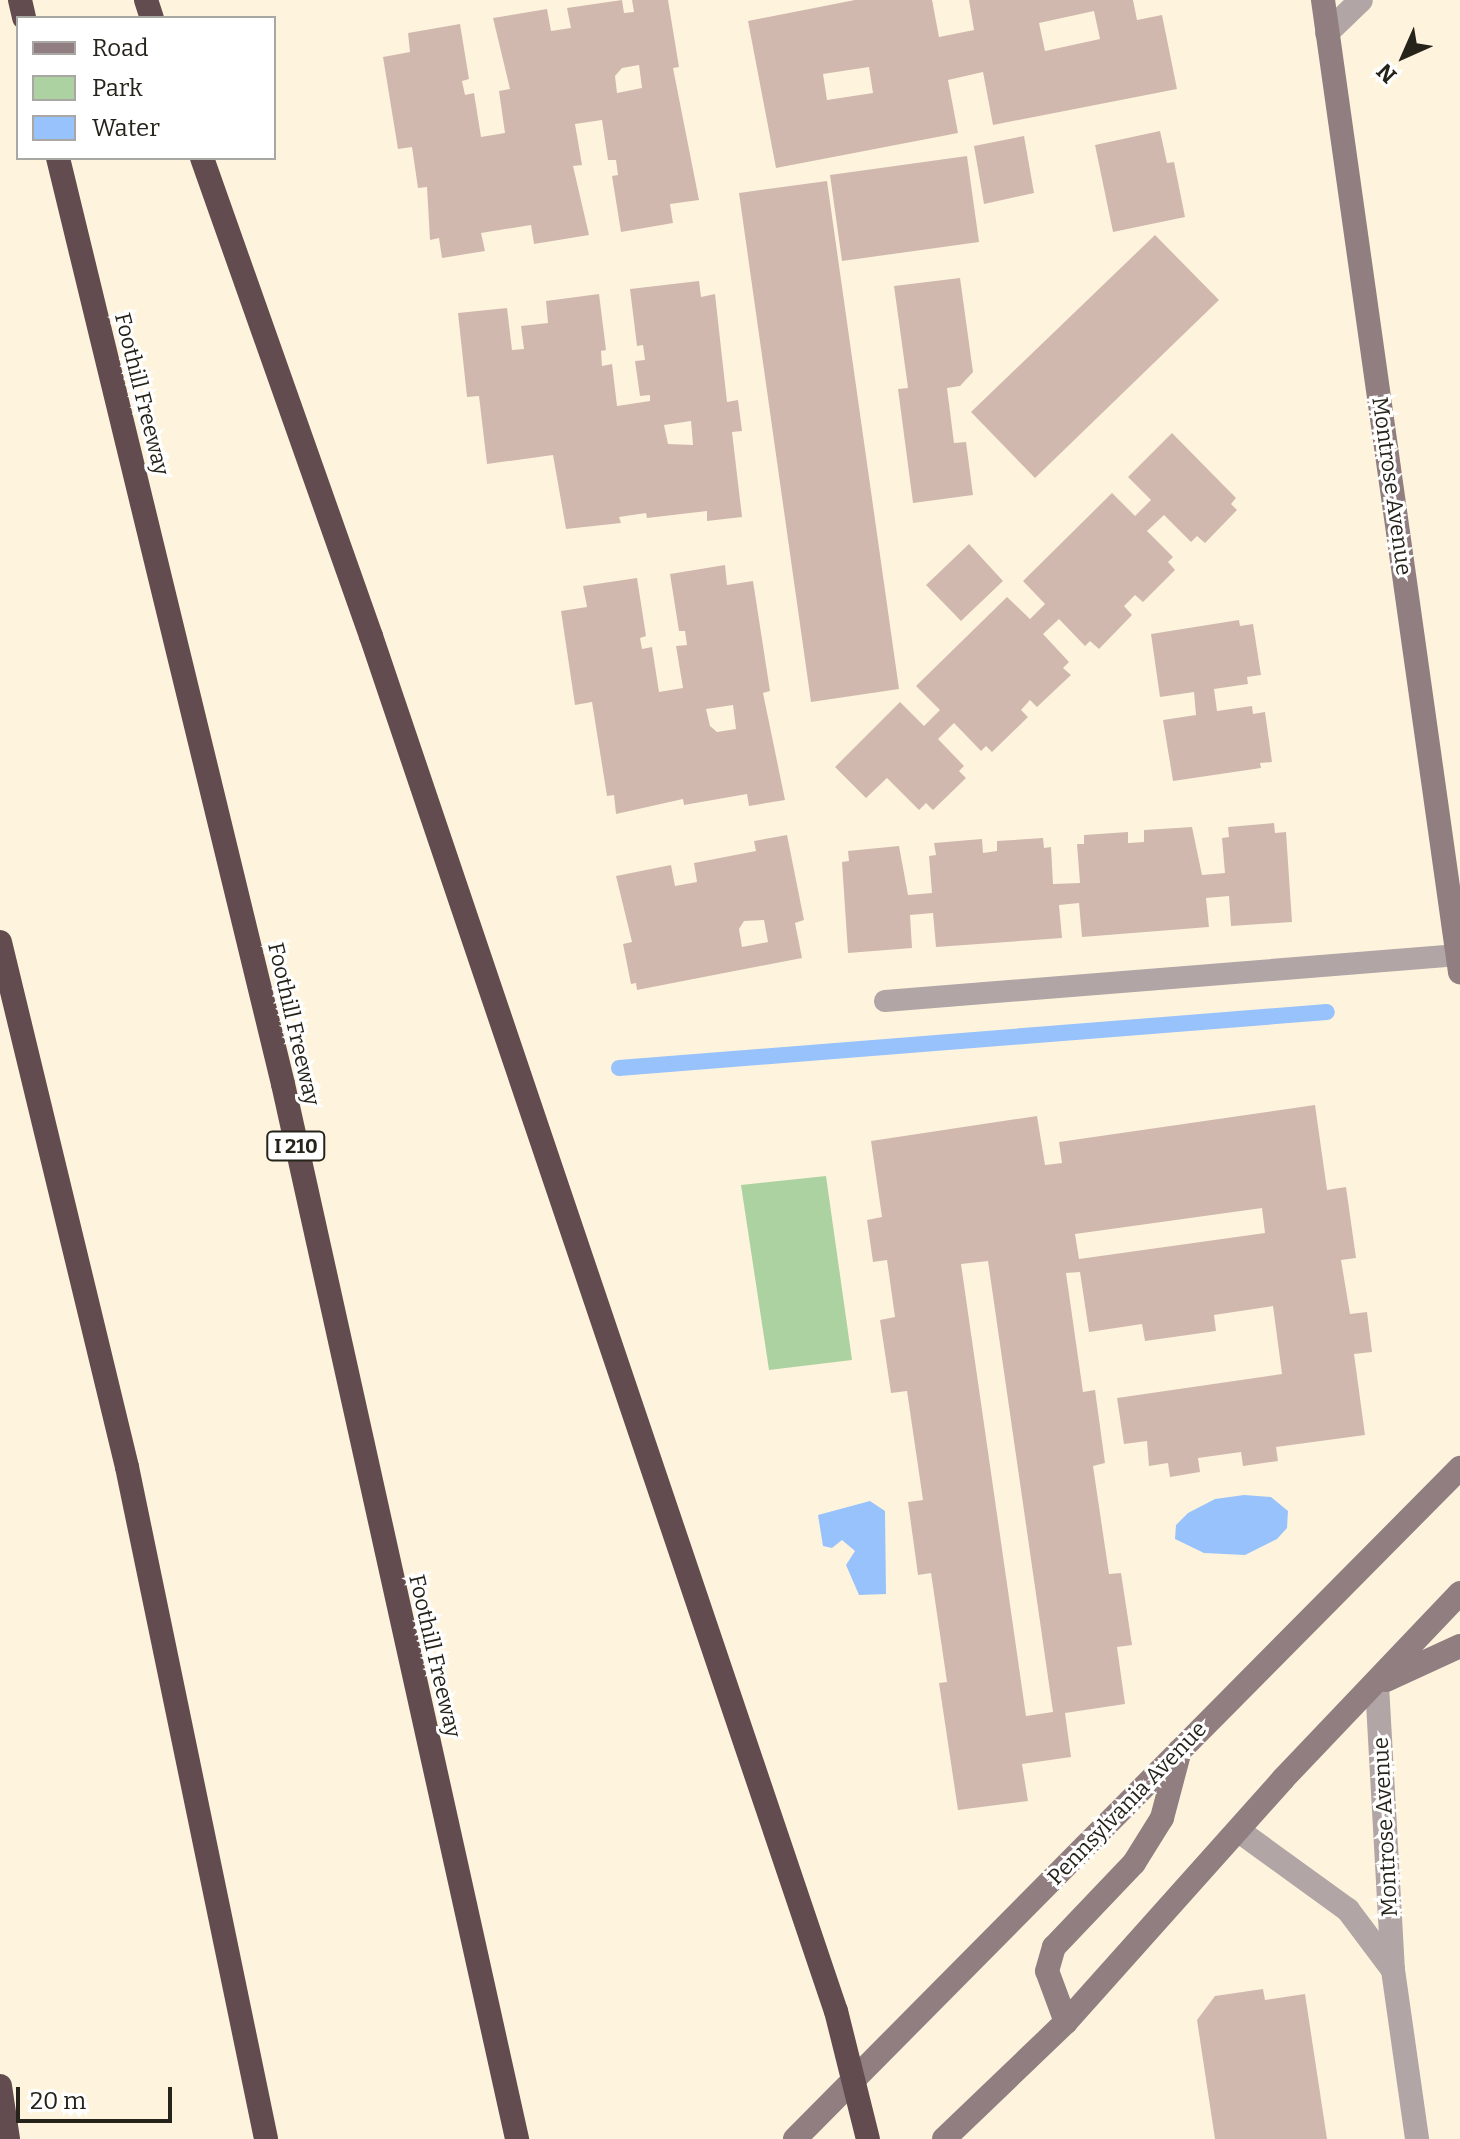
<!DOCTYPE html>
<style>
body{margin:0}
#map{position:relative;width:1460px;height:2139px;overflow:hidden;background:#fef4dd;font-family:Bitter,serif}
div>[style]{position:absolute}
.green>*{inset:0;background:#add2a2}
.water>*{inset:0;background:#97c2fc}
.stream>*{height:16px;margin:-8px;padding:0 8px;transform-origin:8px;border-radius:8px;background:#97c2fc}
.building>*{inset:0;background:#d1b8af}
.lane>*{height:22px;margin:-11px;padding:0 11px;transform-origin:11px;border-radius:11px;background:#b1a5a6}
.street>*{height:24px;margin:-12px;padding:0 12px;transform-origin:12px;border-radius:12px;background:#b1a5a6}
.secondary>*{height:24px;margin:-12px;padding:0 12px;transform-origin:12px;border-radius:12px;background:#907e80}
.highway>*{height:24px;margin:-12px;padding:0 12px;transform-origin:12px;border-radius:12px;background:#634c4f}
span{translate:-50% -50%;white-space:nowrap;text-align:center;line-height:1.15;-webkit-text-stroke:6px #fff;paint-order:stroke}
.shield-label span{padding:2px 6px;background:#fff;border:2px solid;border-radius:6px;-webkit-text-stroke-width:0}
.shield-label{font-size:20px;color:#26231a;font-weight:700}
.street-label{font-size:22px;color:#26231a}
.legend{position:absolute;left:16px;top:16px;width:260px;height:144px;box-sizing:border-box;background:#fff;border:2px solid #a8a7a3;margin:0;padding:10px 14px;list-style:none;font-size:24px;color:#26231a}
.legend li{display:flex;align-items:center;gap:16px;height:40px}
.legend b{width:40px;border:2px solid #a8a7a3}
.north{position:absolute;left:1364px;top:16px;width:80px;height:80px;-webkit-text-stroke:6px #fff;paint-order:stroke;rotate:225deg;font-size:22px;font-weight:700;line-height:32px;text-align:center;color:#26231a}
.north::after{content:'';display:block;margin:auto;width:28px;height:36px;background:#26231a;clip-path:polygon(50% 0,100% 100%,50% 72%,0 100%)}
.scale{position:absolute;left:16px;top:2087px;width:156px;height:36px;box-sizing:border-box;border:4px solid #26231a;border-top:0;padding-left:10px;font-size:24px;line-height:28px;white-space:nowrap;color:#26231a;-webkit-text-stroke:6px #fff;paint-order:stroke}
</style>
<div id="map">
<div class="green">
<div style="clip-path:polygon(826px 1176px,852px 1360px,769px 1370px,741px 1185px)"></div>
</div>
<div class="water">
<div style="clip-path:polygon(1244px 1495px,1271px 1497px,1288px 1511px,1287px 1528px,1277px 1539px,1245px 1555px,1204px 1553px,1175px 1539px,1176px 1525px,1188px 1513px,1215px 1499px)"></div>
<div style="clip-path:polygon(870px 1501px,885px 1511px,886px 1594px,859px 1595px,846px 1565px,855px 1551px,842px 1540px,832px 1548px,823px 1546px,818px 1515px)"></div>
</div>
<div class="stream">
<div style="left:619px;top:1068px;width:710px;rotate:-4.52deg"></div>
</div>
<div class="building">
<div style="clip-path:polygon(evenodd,622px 0,624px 13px,634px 12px,632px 0,668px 0,679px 67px,673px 68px,699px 200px,670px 204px,673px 223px,621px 232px,612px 176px,618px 175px,616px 160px,608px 160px,602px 120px,575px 124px,582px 165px,573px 166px,589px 235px,534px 244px,531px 225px,481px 233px,485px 251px,442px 258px,439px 238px,430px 240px,427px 187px,418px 188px,412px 147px,398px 149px,383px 57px,410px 52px,408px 33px,460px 24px,469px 79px,462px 81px,465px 95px,474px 93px,481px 137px,505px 133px,499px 91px,510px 89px,493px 18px,547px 9px,551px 31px,571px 28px,567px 8px,622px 0,639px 65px,642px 88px,617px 93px,615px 76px,622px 68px,639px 65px)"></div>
<div style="clip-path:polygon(evenodd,855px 0,932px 0,939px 37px,974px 30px,969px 0,1133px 0,1137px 20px,1162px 15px,1177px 89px,993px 125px,983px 72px,948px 80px,958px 133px,776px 168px,748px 21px,855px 0,1094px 11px,1100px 39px,1045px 51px,1039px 23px,1094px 11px,855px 0,869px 67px,873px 93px,827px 100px,823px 74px,869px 67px)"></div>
<div style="clip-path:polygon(1160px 131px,1167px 163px,1174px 162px,1185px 217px,1113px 232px,1095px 145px)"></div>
<div style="clip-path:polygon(1024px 136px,1034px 193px,984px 204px,974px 146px)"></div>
<div style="clip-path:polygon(967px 156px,979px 242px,842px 261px,830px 175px)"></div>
<div style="clip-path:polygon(827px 181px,899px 689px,811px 702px,739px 193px)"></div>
<div style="clip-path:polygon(1155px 235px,1219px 300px,1035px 478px,971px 412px)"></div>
<div style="clip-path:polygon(960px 278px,973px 372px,960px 386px,947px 388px,954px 443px,966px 442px,973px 495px,913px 503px,898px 389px,908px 388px,894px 286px)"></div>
<div style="clip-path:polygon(evenodd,699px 281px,701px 297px,715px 294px,727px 402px,738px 400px,742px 431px,732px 432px,742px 517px,707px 521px,707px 511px,647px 518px,646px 513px,619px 517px,621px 523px,566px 529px,553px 455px,487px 464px,479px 396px,467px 397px,458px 313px,507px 308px,512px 350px,524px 349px,521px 326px,548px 323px,546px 301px,599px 294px,606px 350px,601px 351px,602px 366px,612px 364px,617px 406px,650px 401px,650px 395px,640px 396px,635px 361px,645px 360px,643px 345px,637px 346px,630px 289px,699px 281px,691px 421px,693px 445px,668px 444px,664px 425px,691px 421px)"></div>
<div style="clip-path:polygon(1172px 433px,1236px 498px,1231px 504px,1237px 510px,1205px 543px,1197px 536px,1191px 542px,1164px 515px,1147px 531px,1173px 557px,1168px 562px,1175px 570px,1143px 602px,1135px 595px,1124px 606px,1132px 615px,1099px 649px,1090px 641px,1085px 646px,1059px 619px,1043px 634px,1069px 662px,1063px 668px,1071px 675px,1037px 707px,1030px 700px,1021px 710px,1028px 717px,992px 752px,986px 746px,981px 751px,954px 723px,938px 739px,964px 766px,959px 771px,966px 778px,933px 810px,926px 803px,919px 810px,887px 778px,866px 798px,835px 767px,900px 702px,924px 726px,940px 710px,916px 686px,1007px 597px,1030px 619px,1045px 604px,1023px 581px,1112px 493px,1135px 516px,1151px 500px,1128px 477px)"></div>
<div style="clip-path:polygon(969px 544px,1003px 581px,961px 621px,926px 585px)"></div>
<div style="clip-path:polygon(evenodd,725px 565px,727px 585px,753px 581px,770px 691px,763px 693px,785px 800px,749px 806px,747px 794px,684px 805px,683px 799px,616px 814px,614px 795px,607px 796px,592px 702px,575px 705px,561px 611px,587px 607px,583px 586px,637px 578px,646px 636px,640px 638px,642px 649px,652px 647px,659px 692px,683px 688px,676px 646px,687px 645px,685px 631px,679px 631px,670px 574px,725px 565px,733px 705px,736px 729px,717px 732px,710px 726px,706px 709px,733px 705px)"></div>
<div style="clip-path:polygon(1239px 620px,1240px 626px,1253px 624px,1261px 675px,1247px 677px,1248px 684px,1214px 689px,1217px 711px,1252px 706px,1253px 714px,1265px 712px,1272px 762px,1260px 763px,1261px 768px,1173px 781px,1163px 720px,1196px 715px,1194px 692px,1160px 697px,1151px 634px)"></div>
<div style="clip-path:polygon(1274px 823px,1275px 833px,1286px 832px,1292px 922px,1231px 926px,1229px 896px,1206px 898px,1209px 927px,1082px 937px,1079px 903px,1059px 905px,1062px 938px,936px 947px,933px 913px,910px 915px,912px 948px,848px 953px,842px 862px,849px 861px,848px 851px,899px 846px,908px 895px,932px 893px,929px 856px,936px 855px,934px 843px,982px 839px,983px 853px,997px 851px,997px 841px,1043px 838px,1044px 848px,1051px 847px,1053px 884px,1080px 883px,1077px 844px,1084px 844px,1084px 835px,1128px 832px,1128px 843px,1144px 842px,1144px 830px,1192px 827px,1202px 875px,1225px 873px,1222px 838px,1229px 837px,1228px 827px)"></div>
<div style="clip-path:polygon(evenodd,787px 835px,804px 920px,795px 923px,802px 958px,637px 990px,636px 983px,631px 984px,623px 944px,632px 942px,616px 876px,671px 865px,675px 886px,697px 882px,694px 863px,756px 851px,754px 841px,787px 835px,764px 920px,768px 942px,742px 947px,739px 929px,744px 921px,764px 920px)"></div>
<div style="clip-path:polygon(evenodd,1315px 1105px,1327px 1190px,1346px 1187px,1356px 1258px,1341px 1260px,1350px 1314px,1367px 1312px,1372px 1352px,1354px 1354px,1365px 1435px,1276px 1447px,1278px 1461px,1243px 1466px,1241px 1452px,1198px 1458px,1200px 1472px,1170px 1477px,1168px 1463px,1149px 1466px,1147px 1441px,1124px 1444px,1117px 1398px,1282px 1374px,1273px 1306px,1214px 1315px,1216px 1331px,1145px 1341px,1142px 1324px,1089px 1332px,1080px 1272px,1066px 1273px,1083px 1392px,1095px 1390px,1105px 1463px,1093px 1466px,1109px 1574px,1121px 1573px,1132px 1645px,1117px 1647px,1125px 1704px,1065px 1713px,1071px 1757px,1022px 1764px,1028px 1801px,958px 1810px,939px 1683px,947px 1682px,931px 1573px,918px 1575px,908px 1502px,923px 1500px,907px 1391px,891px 1393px,880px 1320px,895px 1317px,887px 1260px,873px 1262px,867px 1220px,882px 1217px,871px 1141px,1037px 1116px,1045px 1165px,1062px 1163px,1059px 1142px,1315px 1105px,1262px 1208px,1265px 1233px,1079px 1259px,1075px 1234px,1262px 1208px,1315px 1105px,988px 1261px,1053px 1712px,1026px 1716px,961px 1264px,988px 1261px)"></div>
<div style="clip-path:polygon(1263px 1989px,1265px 2000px,1305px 1994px,1327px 2139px,1215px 2139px,1197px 2020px,1215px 1996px)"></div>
</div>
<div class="lane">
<div style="left:885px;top:1001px;width:575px;rotate:-4.59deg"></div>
</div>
<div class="street">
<div style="left:1327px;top:33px;width:47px;rotate:-44.1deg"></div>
<div style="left:1377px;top:1685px;width:285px;rotate:86.8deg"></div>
<div style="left:1393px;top:1970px;width:171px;rotate:81.9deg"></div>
<div style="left:1239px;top:1831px;width:135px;rotate:35.9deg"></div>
<div style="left:1348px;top:1910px;width:75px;rotate:53.1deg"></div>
</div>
<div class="secondary">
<div style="left:1323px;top:0;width:982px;rotate:81.98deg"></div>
<div style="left:1386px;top:1680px;width:81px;rotate:-24.7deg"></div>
<div style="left:1066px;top:2022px;width:54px;rotate:-110.4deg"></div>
<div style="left:1047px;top:1971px;width:25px;rotate:-74deg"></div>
<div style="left:1054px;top:1947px;width:116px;rotate:-46.4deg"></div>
<div style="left:1134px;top:1863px;width:53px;rotate:-58.1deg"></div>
<div style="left:1162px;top:1818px;width:70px;rotate:-75.2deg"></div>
<div style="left:795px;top:2139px;width:945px;rotate:-45.26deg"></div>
<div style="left:944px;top:2139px;width:169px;rotate:-43.8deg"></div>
<div style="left:1066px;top:2022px;width:326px;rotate:-48.2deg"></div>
<div style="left:1283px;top:1779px;width:257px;rotate:-46.4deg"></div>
</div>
<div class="highway">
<div style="left:20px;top:0;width:18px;rotate:77deg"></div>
<div style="left:146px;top:0;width:19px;rotate:72deg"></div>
<div style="left:58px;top:158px;width:953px;rotate:76.34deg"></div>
<div style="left:283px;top:1084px;width:1081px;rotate:77.49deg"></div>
<div style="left:202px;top:158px;width:507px;rotate:70.53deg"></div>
<div style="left:371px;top:636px;width:1451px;rotate:71.32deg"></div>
<div style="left:836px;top:2011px;width:132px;rotate:76deg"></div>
<div style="left:0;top:942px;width:540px;rotate:76.4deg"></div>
<div style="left:127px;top:1467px;width:686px;rotate:78.31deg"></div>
<div style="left:0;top:2086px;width:54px;rotate:81.4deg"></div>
</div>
<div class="shield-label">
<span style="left:296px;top:1146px">I 210</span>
</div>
<div class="street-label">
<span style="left:142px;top:394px;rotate:76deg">Foothill Freeway</span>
<span style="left:1392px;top:486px;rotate:82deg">Montrose Avenue</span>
<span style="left:294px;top:1024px;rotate:77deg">Foothill Freeway</span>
<span style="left:435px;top:1656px;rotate:77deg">Foothill Freeway</span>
<span style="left:1127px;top:1803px;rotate:-46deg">Pennsylvania Avenue</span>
<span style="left:1385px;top:1827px;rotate:-93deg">Montrose Avenue</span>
</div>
<ul class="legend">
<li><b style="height:10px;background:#907e80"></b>Road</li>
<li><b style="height:22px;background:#add2a2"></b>Park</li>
<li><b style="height:22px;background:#97c2fc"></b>Water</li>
</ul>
<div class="north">N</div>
<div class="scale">20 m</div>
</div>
